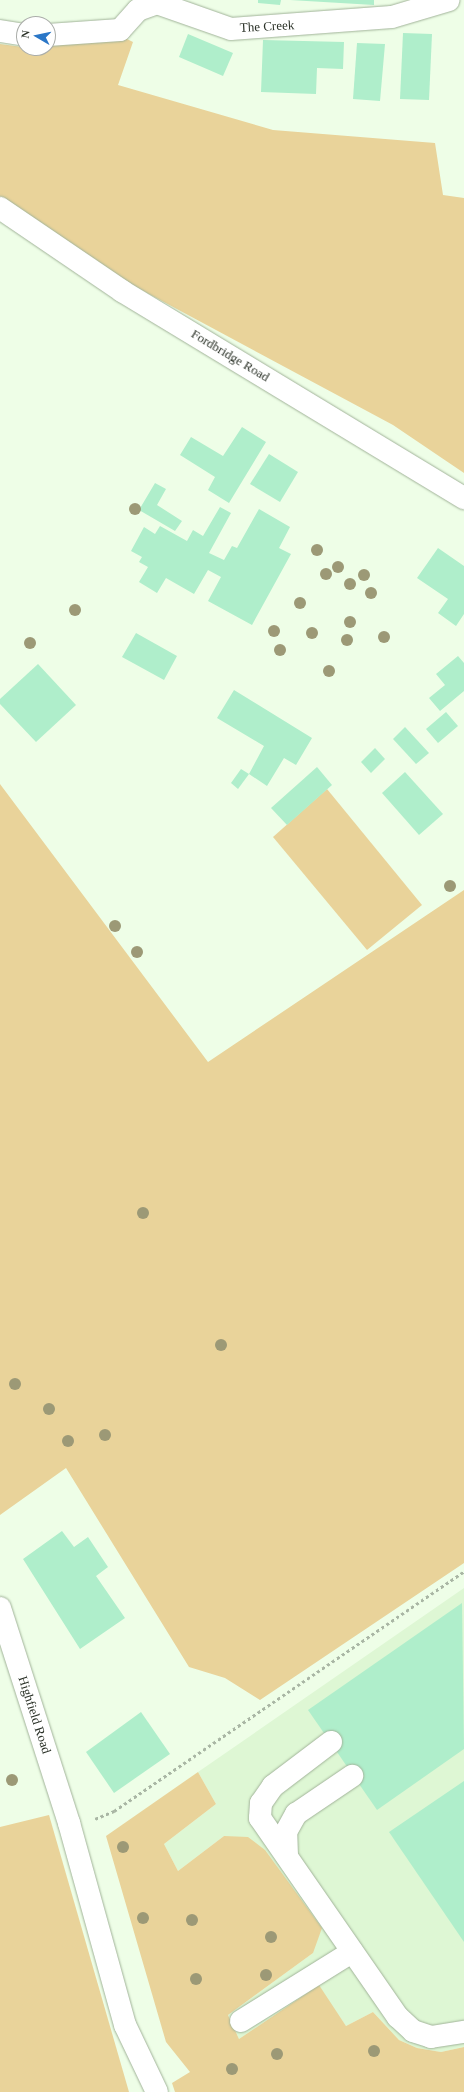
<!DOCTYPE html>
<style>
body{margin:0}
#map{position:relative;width:464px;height:2092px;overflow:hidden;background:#eefee7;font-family:"Times New Roman",serif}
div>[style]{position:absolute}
.built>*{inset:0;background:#def7d4}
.green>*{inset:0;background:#e9d39a}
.building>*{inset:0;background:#afeecb}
.path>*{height:2.5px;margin-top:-1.25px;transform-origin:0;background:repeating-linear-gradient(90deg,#a9b6a4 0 3px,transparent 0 6px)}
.roads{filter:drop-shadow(0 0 1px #a1b399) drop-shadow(0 0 1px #a1b399)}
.minor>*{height:22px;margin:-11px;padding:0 11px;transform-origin:11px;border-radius:11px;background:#fff}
.trees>*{width:12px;height:12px;margin:-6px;border-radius:50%;background:#9c9976}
span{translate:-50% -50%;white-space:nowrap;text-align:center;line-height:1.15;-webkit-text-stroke:3.5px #fff;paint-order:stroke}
.street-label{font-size:13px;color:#2b3228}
.north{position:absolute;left:16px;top:16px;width:40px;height:40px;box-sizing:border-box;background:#fff;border:1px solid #aaada9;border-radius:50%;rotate:279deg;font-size:11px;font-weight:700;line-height:16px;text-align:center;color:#2b3228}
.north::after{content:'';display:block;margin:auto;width:14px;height:18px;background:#2b77c7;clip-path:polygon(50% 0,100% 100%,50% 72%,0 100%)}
</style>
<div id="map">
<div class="built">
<div style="clip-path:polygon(464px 1588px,464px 2047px,441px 2052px,417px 2048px,399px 2040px,373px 2012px,346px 2026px,318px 1986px,239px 2039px,228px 2015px,313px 1953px,224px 1836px,178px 1871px,164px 1844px,216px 1804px,198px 1772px)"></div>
</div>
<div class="green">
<div style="clip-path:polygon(119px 35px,133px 42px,118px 85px,273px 130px,435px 143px,443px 195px,464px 198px,464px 473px,393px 425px,26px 228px,0 208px,0 44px,38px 49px,71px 39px)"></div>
<div style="clip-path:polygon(0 784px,208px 1062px,464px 890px,464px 1563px,260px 1700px,225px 1678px,189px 1667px,66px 1468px,0 1515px)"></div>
<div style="clip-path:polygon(327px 789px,422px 905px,367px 950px,273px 837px)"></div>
<div style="clip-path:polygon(198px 1772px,216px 1804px,164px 1844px,178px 1871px,224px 1836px,248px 1837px,265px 1850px,322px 1928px,313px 1953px,228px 2015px,239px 2039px,319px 1985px,346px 2026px,373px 2012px,399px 2040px,417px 2048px,441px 2052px,464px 2047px,464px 2092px,175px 2092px,172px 2083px,190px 2072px,166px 2042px,106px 1836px)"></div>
<div style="clip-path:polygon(49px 1815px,129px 2092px,0 2092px,0 1827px)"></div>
</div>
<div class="building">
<div style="clip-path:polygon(258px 0,281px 0,280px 5px,258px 3px)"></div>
<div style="clip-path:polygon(290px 0,374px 0,374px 5px)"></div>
<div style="clip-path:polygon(403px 33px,432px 34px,429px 100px,400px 99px)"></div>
<div style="clip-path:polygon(188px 34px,233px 53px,223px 76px,179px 57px)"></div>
<div style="clip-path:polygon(263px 40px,344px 42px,343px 69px,317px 68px,316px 94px,261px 92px)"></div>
<div style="clip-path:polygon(357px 43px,385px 44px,380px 101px,353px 99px)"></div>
<div style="clip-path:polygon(242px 427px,266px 442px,229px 503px,208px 490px,215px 477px,180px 455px,191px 437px,223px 456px)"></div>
<div style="clip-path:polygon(269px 454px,298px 472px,280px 502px,250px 484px)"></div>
<div style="clip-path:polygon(155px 483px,166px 489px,157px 505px,182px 521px,175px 531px,139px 510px)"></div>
<div style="clip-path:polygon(220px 507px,231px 513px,209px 553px,224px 560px,232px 546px,237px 548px,259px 509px,290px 527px,279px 548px,291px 554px,252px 625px,208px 601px,221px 577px,208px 570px,194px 594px,166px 578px,157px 593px,139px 582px,148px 567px,139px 562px,142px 557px,131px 551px,144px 527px,155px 534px,160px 526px,187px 541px,193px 530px,203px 536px)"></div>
<div style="clip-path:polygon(438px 548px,464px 566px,464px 614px,456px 626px,438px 613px,448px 599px,417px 578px)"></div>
<div style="clip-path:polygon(136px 633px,177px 656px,164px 680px,122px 657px)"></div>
<div style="clip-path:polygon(458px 656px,464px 663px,464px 691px,440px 711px,429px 698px,445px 685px,436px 674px)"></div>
<div style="clip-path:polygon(38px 664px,76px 705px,36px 742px,0 704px,0 699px)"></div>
<div style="clip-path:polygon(234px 690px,312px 738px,296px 765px,284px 758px,267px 786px,249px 774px,264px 746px,217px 718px)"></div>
<div style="clip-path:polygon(446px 712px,458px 726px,438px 743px,426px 729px)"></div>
<div style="clip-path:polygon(405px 727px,429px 753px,416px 764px,393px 739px)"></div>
<div style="clip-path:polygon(375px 748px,385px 759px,371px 773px,361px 762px)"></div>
<div style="clip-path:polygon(317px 767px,332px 785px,287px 825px,271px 808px)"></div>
<div style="clip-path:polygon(241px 769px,249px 774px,238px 789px,231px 783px)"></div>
<div style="clip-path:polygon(405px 772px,443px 814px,419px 835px,382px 793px)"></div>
<div style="clip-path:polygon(62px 1531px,74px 1547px,88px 1537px,108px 1567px,96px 1576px,125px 1618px,80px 1649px,23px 1559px)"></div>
<div style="clip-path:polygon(462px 1603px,464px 1749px,377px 1810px,308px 1710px)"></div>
<div style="clip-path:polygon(141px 1712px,170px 1754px,114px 1793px,86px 1752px)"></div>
<div style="clip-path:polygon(464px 1781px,464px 1942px,389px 1832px)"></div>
</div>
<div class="path">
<div style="left:95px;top:1819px;width:21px;rotate:-23deg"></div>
<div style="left:114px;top:1811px;width:424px;rotate:-34.4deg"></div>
</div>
<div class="roads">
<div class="minor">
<div style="left:0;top:31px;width:24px;rotate:9deg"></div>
<div style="left:48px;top:35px;width:72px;rotate:-4deg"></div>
<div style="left:120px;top:30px;width:27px;rotate:-48deg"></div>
<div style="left:138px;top:10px;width:20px;rotate:-20deg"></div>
<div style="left:157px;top:3px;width:78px;rotate:19.4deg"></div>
<div style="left:231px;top:29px;width:161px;rotate:-4.3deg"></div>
<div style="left:392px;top:17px;width:59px;rotate:-16.6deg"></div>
<div style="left:0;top:208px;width:148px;rotate:34.2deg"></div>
<div style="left:122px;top:291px;width:400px;rotate:31.2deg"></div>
<div style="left:0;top:1608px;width:226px;rotate:72.2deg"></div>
<div style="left:69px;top:1823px;width:210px;rotate:74.5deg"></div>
<div style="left:125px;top:2025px;width:74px;rotate:64.5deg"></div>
<div style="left:331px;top:1742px;width:73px;rotate:142.8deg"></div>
<div style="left:273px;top:1786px;width:21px;rotate:125deg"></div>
<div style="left:261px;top:1803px;width:15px;rotate:94deg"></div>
<div style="left:260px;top:1818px;width:242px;rotate:55.3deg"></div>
<div style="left:398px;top:2017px;width:21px;rotate:43deg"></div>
<div style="left:413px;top:2031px;width:19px;rotate:18deg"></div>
<div style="left:431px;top:2037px;width:33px;rotate:-9deg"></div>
<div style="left:287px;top:1856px;width:24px;rotate:-92deg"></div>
<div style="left:286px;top:1832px;width:21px;rotate:-61deg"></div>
<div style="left:296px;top:1814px;width:68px;rotate:-34.2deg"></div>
<div style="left:241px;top:2021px;width:131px;rotate:-31.9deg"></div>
</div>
</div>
<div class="trees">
<div style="left:135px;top:509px"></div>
<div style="left:317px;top:550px"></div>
<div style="left:338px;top:567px"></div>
<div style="left:326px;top:574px"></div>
<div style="left:364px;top:575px"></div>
<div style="left:350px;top:584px"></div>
<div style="left:371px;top:593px"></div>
<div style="left:300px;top:603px"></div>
<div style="left:75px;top:610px"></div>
<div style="left:350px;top:622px"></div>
<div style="left:274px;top:631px"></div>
<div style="left:312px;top:633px"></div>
<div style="left:384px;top:637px"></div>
<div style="left:347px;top:640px"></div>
<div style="left:30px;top:643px"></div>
<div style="left:280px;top:650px"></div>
<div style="left:329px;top:671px"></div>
<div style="left:450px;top:886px"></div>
<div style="left:115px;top:926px"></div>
<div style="left:137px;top:952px"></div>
<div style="left:143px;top:1213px"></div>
<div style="left:221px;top:1345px"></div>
<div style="left:15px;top:1384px"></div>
<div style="left:49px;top:1409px"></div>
<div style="left:105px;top:1435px"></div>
<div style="left:68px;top:1441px"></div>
<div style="left:12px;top:1780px"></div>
<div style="left:123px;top:1847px"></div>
<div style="left:143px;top:1918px"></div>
<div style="left:192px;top:1920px"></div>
<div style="left:271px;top:1937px"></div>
<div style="left:266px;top:1975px"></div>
<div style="left:196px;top:1979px"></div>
<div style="left:374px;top:2051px"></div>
<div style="left:277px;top:2054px"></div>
<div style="left:232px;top:2069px"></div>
</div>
<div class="street-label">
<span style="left:267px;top:27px;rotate:-3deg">The Creek</span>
<span style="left:230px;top:356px;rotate:31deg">Fordbridge Road</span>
<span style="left:34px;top:1715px;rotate:72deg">Highfield Road</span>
</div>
<div class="north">N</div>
</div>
